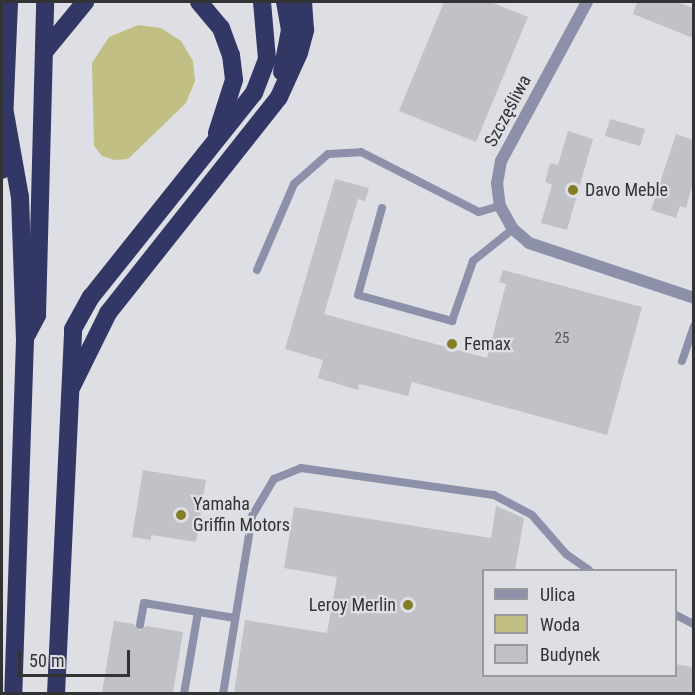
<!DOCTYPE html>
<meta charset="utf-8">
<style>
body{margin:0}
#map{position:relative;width:695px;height:695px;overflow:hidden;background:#dedfe5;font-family:"Roboto Condensed",sans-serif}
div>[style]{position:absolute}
.water>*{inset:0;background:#c1bf84}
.building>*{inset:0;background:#c0c2c7}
.lane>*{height:8px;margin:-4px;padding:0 4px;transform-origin:4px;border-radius:4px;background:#8c90a8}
.street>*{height:12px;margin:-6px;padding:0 6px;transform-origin:6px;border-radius:6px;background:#8c90a8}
.highway>*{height:18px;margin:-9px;padding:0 9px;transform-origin:9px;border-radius:9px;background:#333765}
.dots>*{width:16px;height:16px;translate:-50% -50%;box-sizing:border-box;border:3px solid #dedfe5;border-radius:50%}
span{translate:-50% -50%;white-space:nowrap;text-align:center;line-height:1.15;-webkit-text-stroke:4.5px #dedfe5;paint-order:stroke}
.number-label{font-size:15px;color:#56575a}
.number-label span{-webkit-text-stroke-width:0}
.street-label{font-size:18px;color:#323335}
.poi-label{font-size:18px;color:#323335}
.left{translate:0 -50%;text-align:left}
.right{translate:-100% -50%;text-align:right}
.frame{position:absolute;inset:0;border:3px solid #323335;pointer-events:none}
.legend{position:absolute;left:482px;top:569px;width:195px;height:108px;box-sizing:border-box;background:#dedfe5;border:2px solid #999a9f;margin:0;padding:8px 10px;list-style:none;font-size:18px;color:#323335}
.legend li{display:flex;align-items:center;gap:12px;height:30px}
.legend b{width:30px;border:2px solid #999a9f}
.scale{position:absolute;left:18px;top:650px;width:112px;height:27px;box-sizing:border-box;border:3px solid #323335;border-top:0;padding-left:8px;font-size:18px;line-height:21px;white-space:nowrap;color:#323335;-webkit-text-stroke:4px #dedfe5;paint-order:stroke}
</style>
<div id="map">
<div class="water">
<div style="clip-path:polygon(138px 25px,161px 28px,181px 41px,193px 61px,195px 81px,186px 103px,128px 159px,114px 160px,102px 156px,94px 146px,92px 63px,109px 37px)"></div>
</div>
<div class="building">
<div style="clip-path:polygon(444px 2px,491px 2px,528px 17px,476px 142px,399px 111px)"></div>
<div style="clip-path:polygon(637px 2px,677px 2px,693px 8px,693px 38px,633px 14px)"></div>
<div style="clip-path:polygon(610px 119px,645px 129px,640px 146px,605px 136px)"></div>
<div style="clip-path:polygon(568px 131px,593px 139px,567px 230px,541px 223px,552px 185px,545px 182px,550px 163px,558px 165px)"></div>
<div style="clip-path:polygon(676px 134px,693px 140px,693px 183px,686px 208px,680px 206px,676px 218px,651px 210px)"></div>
<div style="clip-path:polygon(335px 179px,369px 188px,365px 201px,358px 199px,324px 314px,487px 358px,506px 284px,499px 282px,503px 270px,642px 307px,607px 435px,412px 382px,408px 396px,359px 384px,358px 390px,318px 378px,323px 360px,285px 349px)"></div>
<div style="clip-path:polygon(143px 470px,206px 480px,196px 542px,151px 535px,151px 540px,132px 537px)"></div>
<div style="clip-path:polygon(496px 506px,524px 518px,515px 570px,483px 570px,483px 675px,675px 675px,675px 664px,693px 667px,693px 693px,234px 693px,245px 620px,327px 633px,337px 577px,284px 568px,294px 507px,491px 538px)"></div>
<div style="clip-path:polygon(114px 621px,134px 624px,140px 631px,146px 626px,183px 632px,173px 693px,102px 693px)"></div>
</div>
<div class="lane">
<div style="left:382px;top:208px;width:90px;rotate:105.4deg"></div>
<div style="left:358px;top:295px;width:98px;rotate:15.5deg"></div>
<div style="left:452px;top:321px;width:64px;rotate:-70.7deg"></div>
<div style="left:473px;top:261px;width:51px;rotate:-38.7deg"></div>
<div style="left:257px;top:270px;width:94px;rotate:-66.7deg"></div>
<div style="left:294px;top:184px;width:45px;rotate:-41.4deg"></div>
<div style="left:328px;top:154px;width:33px;rotate:-3deg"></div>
<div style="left:361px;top:152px;width:132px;rotate:27deg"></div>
<div style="left:479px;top:212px;width:22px;rotate:-16deg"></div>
<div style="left:682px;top:361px;width:37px;rotate:-71deg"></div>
<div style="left:676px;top:615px;width:20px;rotate:27deg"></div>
<div style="left:140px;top:625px;width:22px;rotate:-80deg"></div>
<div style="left:144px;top:603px;width:92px;rotate:9.4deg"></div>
<div style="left:184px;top:694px;width:83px;rotate:-80.3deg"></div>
<div style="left:223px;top:694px;width:180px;rotate:-80.7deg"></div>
<div style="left:252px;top:516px;width:43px;rotate:-59.3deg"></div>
<div style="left:274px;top:479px;width:29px;rotate:-22deg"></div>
<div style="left:301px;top:468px;width:195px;rotate:8deg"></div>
<div style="left:494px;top:495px;width:43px;rotate:27.8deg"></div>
<div style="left:532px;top:515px;width:52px;rotate:48.9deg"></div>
<div style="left:566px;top:554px;width:28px;rotate:35deg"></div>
</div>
<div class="street">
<div style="left:587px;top:2px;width:181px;rotate:118.4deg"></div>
<div style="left:501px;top:161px;width:22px;rotate:100deg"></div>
<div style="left:497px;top:183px;width:23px;rotate:83deg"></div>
<div style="left:500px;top:206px;width:26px;rotate:61deg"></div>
<div style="left:513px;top:229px;width:21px;rotate:41deg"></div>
<div style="left:529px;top:243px;width:174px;rotate:18.4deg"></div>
</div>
<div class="highway">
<div style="left:199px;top:2px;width:34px;rotate:50deg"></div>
<div style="left:221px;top:28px;width:29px;rotate:70deg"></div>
<div style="left:231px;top:55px;width:25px;rotate:83deg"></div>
<div style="left:234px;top:80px;width:56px;rotate:107.8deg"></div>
<div style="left:44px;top:52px;width:65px;rotate:-50.6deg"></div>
<div style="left:282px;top:72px;width:43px;rotate:-79.2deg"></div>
<div style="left:290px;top:30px;width:28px;rotate:-100deg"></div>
<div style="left:5px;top:113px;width:85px;rotate:79.9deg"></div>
<div style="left:20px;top:197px;width:143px;rotate:88deg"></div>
<div style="left:25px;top:340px;width:354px;rotate:91.9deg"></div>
<div style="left:2px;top:170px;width:168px;rotate:-87.6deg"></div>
<div style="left:25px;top:338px;width:26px;rotate:-62deg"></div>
<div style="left:37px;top:315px;width:313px;rotate:-88.5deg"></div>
<div style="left:72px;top:386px;width:81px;rotate:-63.7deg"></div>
<div style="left:108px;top:313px;width:275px;rotate:-51.6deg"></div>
<div style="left:279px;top:97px;width:48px;rotate:-65.6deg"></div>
<div style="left:299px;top:53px;width:24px;rotate:-75deg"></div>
<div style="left:305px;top:30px;width:28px;rotate:-94deg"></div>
<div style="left:56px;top:694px;width:365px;rotate:-87.3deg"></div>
<div style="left:73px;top:329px;width:37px;rotate:-61deg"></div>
<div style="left:91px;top:297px;width:261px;rotate:-51.4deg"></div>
<div style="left:254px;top:93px;width:36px;rotate:-69deg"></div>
<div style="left:267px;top:59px;width:57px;rotate:-95deg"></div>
</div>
<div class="dots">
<div style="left:573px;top:190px;background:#847f27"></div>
<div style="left:452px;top:344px;background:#847f27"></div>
<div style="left:181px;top:515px;background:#847f27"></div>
<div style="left:408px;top:605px;background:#847f27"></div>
</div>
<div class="number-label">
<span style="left:562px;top:339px">25</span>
</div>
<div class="street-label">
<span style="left:508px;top:111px;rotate:-62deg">Szczęśliwa</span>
</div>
<div class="poi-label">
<span class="left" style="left:585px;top:190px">Davo Meble</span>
<span class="left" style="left:464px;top:344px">Femax</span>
<span class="left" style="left:193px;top:515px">Yamaha<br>Griffin Motors</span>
<span class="right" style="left:396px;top:605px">Leroy Merlin</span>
</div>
<div class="frame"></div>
<ul class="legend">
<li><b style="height:8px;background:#8c90a8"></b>Ulica</li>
<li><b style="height:16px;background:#c1bf84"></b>Woda</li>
<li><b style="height:16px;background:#c0c2c7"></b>Budynek</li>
</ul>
<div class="scale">50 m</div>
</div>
